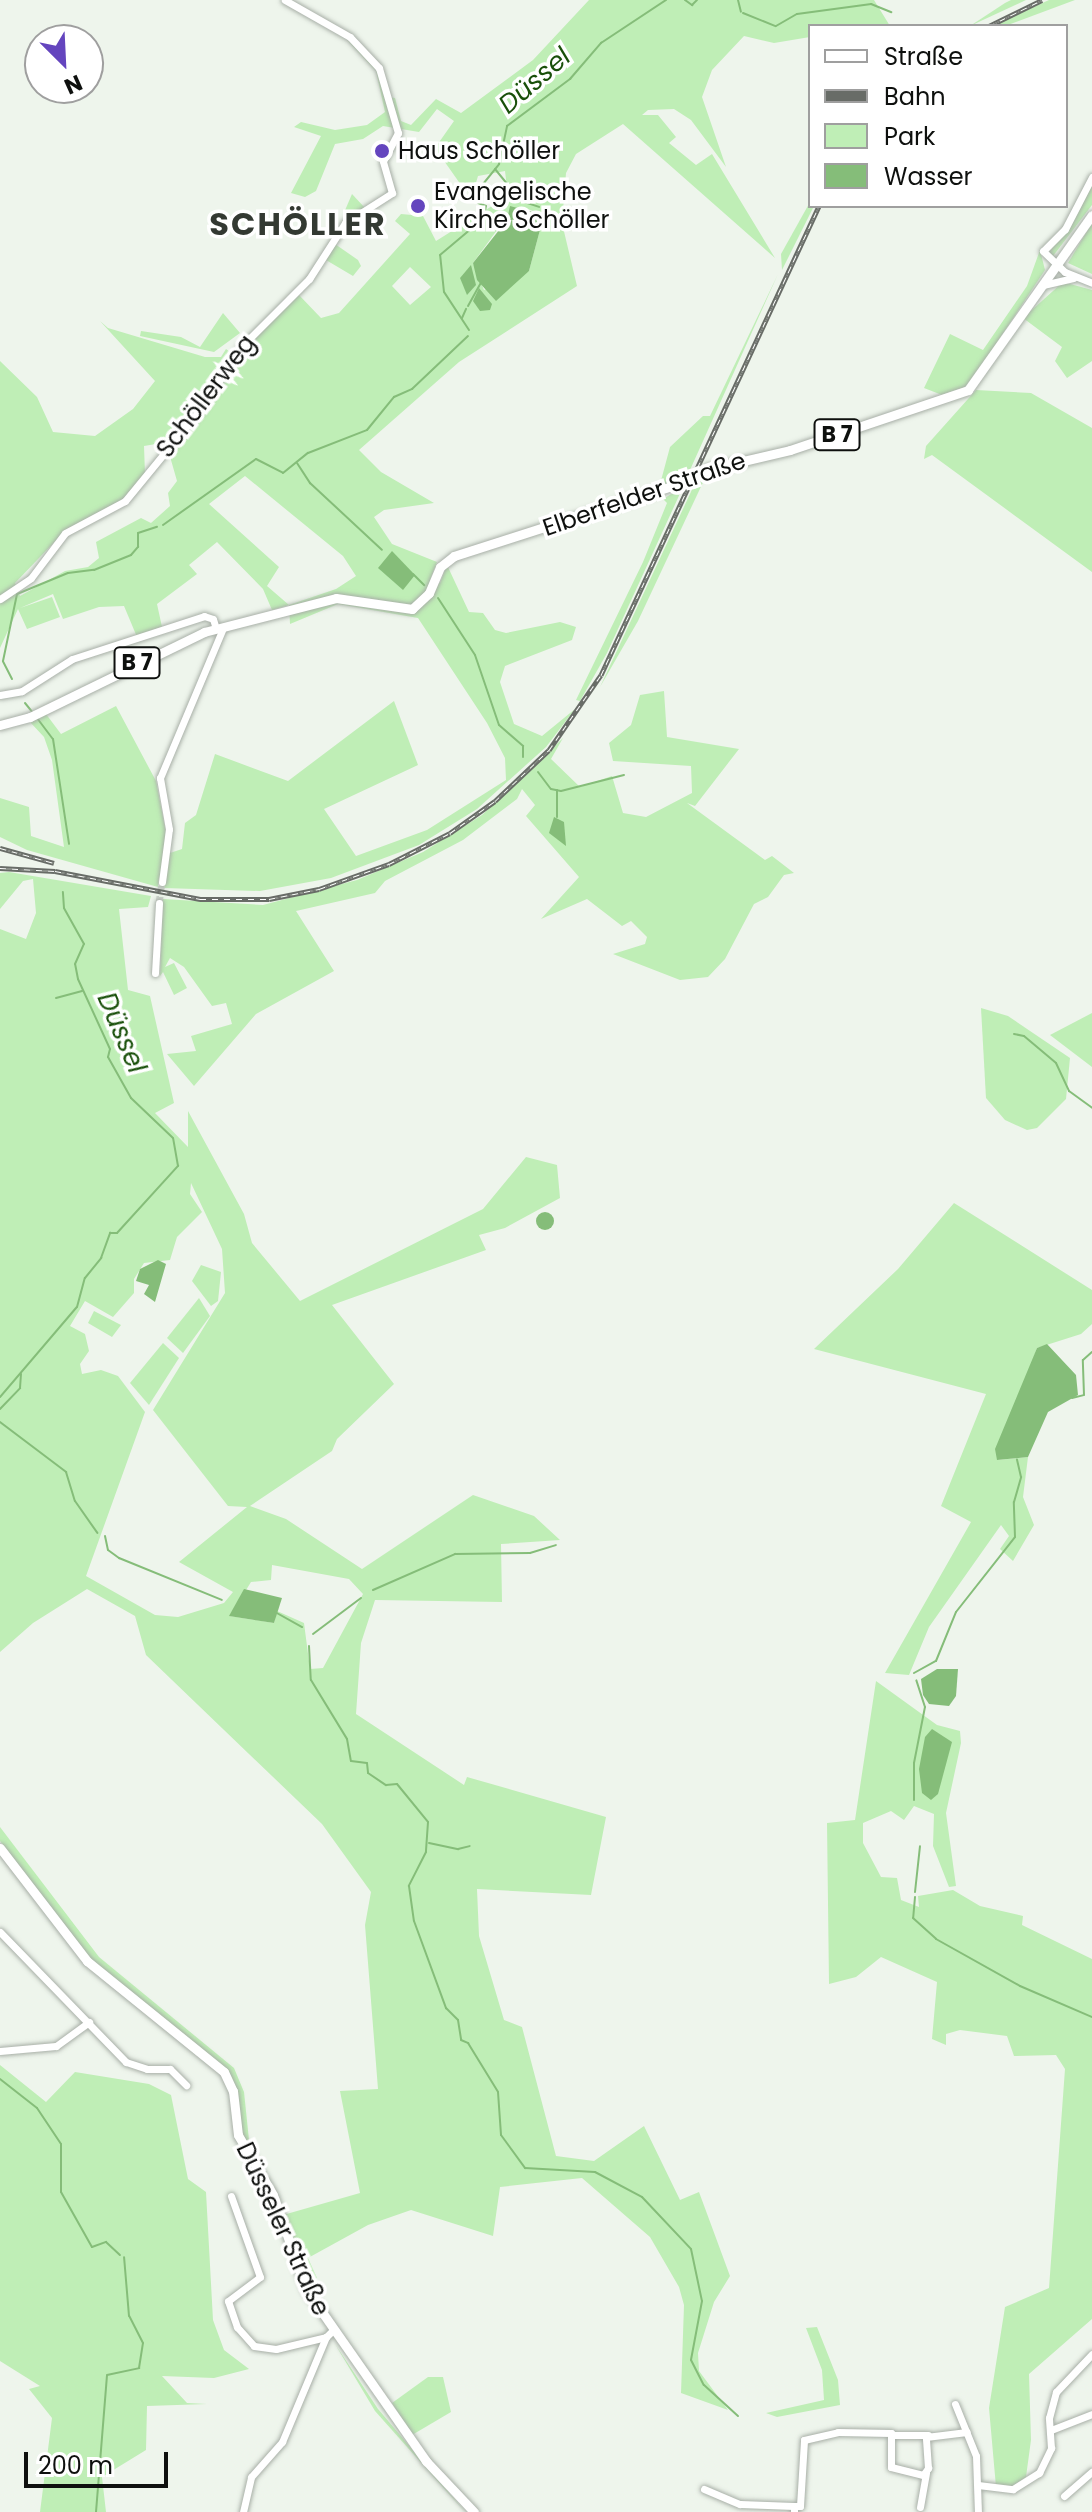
<!DOCTYPE html>
<meta charset="utf-8">
<style>
body{margin:0}
#map{position:relative;width:1092px;height:2512px;overflow:hidden;background:#eef5ec;font-family:Poppins,sans-serif}
div>[style]{position:absolute}
.green>*{inset:0;background:#bfeeb6}
.water>*{inset:0;background:#85bd79}
.round{border-radius:50%}
.stream>*{height:2px;margin:-1px;padding:0 1px;transform-origin:1px;border-radius:1px;background:#85bd79}
.minor-tunnel>*{height:7px;margin-top:-3.5px;transform-origin:0;background:repeating-linear-gradient(90deg,#ccd3cb 0 7px,transparent 0 10.5px)}
.roads{filter:drop-shadow(0 0 2px #a8afa7) drop-shadow(0 0 2px #a8afa7)}
.minor>*{height:7px;margin:-3.5px;padding:0 3.5px;transform-origin:3.5px;border-radius:3.5px;background:#fff}
.major>*{height:9px;margin:-4.5px;padding:0 4.5px;transform-origin:4.5px;border-radius:4.5px;background:#fff}
.rail>*{height:5px;margin-top:-2.5px;transform-origin:0;background:repeating-linear-gradient(90deg,#fff 0 6px,#686c67 0 12px);box-sizing:border-box;border-block:2px solid #686c67}
.bridges{filter:drop-shadow(0 0 2px #a8afa7) drop-shadow(0 0 2px #a8afa7)}
.major-bridge>*{height:9px;margin:-4.5px;padding:0 4.5px;transform-origin:4.5px;border-radius:4.5px;background:#fff}
.dots>*{width:22px;height:22px;translate:-50% -50%;box-sizing:border-box;border:4px solid #fff;border-radius:50%}
span{translate:-50% -50%;white-space:nowrap;text-align:center;line-height:1.15;-webkit-text-stroke:7px #fff;paint-order:stroke}
.shield-label span{padding:2px 6px;background:#fff;border:2px solid;border-radius:6px;-webkit-text-stroke-width:0}
.shield-label{font-size:22px;color:#0e100e;font-weight:700}
.poi-label{font-size:24px;color:#0e100e}
.left{translate:0 -50%;text-align:left}
.street-label{font-size:24px;color:#0e100e}
.water-label{font-size:26px;color:#19500a;font-style:italic}
.district-label{font-size:32px;color:#333932;font-weight:700;letter-spacing:2px}
.legend{position:absolute;left:808px;top:24px;width:260px;height:184px;box-sizing:border-box;background:#fff;border:2px solid #9f9f9f;margin:0;padding:10px 14px;list-style:none;font-size:24px;color:#0e100e}
.legend li{display:flex;align-items:center;gap:16px;height:40px}
.legend b{width:40px;border:2px solid #9f9f9f}
.north{position:absolute;left:24px;top:24px;width:80px;height:80px;box-sizing:border-box;background:#fff;border:2px solid #9f9f9f;border-radius:50%;rotate:156deg;font-size:22px;font-weight:700;line-height:32px;text-align:center;color:#0e100e}
.north::after{content:'';display:block;margin:auto;width:28px;height:36px;background:#6445be;clip-path:polygon(50% 0,100% 100%,50% 72%,0 100%)}
.scale{position:absolute;left:24px;top:2452px;width:144px;height:36px;box-sizing:border-box;border:4px solid #0e100e;border-top:0;padding-left:10px;font-size:24px;line-height:28px;white-space:nowrap;color:#0e100e;-webkit-text-stroke:6px #fff;paint-order:stroke}
</style>
<div id="map">
<div class="green">
<div style="clip-path:polygon(evenodd,589px 0,874px 0,890px 26px,810px 26px,810px 37px,774px 43px,744px 36px,712px 70px,702px 97px,726px 167px,691px 120px,674px 109px,648px 110px,642px 115px,658px 115px,676px 137px,669px 143px,696px 165px,712px 154px,775px 258px,623px 124px,576px 154px,566px 173px,562px 223px,577px 286px,459px 362px,359px 450px,381px 472px,434px 503px,384px 510px,374px 517px,392px 544px,437px 562px,430px 580px,440px 583px,447px 565px,469px 612px,483px 613px,495px 630px,506px 633px,560px 622px,576px 627px,572px 640px,505px 666px,500px 682px,514px 724px,542px 736px,575px 709px,546px 747px,477px 809px,419px 845px,331px 878px,260px 891px,164px 888px,166px 874px,159px 878px,158px 887px,27px 850px,0 837px,0 798px,29px 807px,31px 836px,64px 847px,52px 760px,44px 737px,30px 722px,46px 714px,61px 734px,116px 706px,156px 781px,170px 853px,182px 849px,185px 823px,196px 815px,215px 754px,288px 781px,394px 701px,418px 765px,324px 809px,356px 856px,427px 830px,506px 780px,505px 758px,487px 723px,418px 618px,338px 604px,290px 624px,289px 605px,272px 610px,263px 589px,217px 542px,189px 565px,197px 574px,157px 604px,162px 627px,137px 637px,124px 606px,99px 607px,63px 619px,53px 594px,20px 608px,52px 597px,60px 617px,27px 629px,18px 609px,0 648px,0 361px,37px 397px,53px 432px,95px 436px,133px 409px,155px 381px,100px 321px,108px 328px,205px 357px,221px 357px,226px 349px,234px 355px,165px 450px,156px 444px,144px 446px,145px 474px,121px 502px,64px 532px,15px 583px,20px 596px,65px 571px,88px 567px,99px 558px,96px 542px,141px 518px,151px 523px,170px 506px,168px 493px,177px 481px,169px 453px,252px 341px,299px 295px,321px 318px,339px 313px,410px 234px,395px 221px,401px 214px,423px 216px,436px 241px,508px 196px,505px 171px,478px 176px,472px 196px,461px 185px,435px 148px,454px 121px,437px 109px,419px 132px,383px 126px,363px 139px,335px 144px,316px 191px,305px 197px,291px 193px,321px 136px,294px 127px,301px 122px,335px 130px,367px 125px,385px 112px,376px 71px,346px 39px,372px 62px,389px 97px,395px 98px,401px 121px,411px 125px,436px 99px,461px 113px,533px 60px,589px 0,525px 208px,544px 215px,529px 271px,484px 290px,473px 263px,500px 226px,525px 208px,589px 0,410px 267px,431px 287px,410px 305px,392px 286px,410px 267px,589px 0,245px 476px,343px 556px,356px 576px,336px 589px,289px 605px,267px 586px,279px 567px,209px 504px,245px 476px)"></div>
<div style="clip-path:polygon(1011px 0,1026px 0,970px 26px,1005px 3px)"></div>
<div style="clip-path:polygon(1049px 0,1075px 0,1005px 26px,992px 26px)"></div>
<div style="clip-path:polygon(1092px 182px,1092px 205px,1053px 256px,1048px 255px)"></div>
<div style="clip-path:polygon(352px 194px,365px 208px,343px 219px,343px 215px)"></div>
<div style="clip-path:polygon(810px 202px,814px 206px,782px 270px,781px 254px)"></div>
<div style="clip-path:polygon(1092px 223px,1092px 274px,1068px 263px)"></div>
<div style="clip-path:polygon(335px 244px,358px 260px,361px 266px,353px 276px,326px 260px)"></div>
<div style="clip-path:polygon(1040px 250px,1045px 270px,968px 386px,942px 395px,924px 388px,950px 334px,983px 350px,1027px 286px)"></div>
<div style="clip-path:polygon(778px 274px,690px 470px,659px 488px,670px 447px,703px 416px,710px 416px)"></div>
<div style="clip-path:polygon(1063px 282px,1092px 290px,1092px 361px,1067px 378px,1055px 361px,1062px 347px,1023px 318px)"></div>
<div style="clip-path:polygon(223px 313px,240px 333px,214px 352px,140px 336px,141px 331px,181px 337px,200px 347px)"></div>
<div style="clip-path:polygon(976px 390px,1031px 393px,1092px 428px,1092px 572px,932px 455px,924px 459px,926px 446px)"></div>
<div style="clip-path:polygon(705px 478px,638px 621px,600px 687px,696px 481px)"></div>
<div style="clip-path:polygon(683px 487px,607px 653px,580px 701px,576px 700px,643px 562px,667px 503px,663px 499px)"></div>
<div style="clip-path:polygon(664px 691px,667px 737px,739px 749px,695px 806px,687px 803px,765px 860px,772px 856px,794px 873px,784px 875px,768px 897px,754px 904px,725px 959px,708px 977px,680px 980px,613px 954px,645px 944px,647px 937px,631px 921px,622px 926px,587px 899px,541px 919px,579px 877px,526px 816px,535px 805px,522px 789px,517px 799px,463px 840px,385px 881px,375px 893px,296px 911px,334px 971px,256px 1014px,194px 1086px,167px 1054px,196px 1051px,191px 1036px,232px 1024px,226px 1003px,212px 1006px,184px 967px,170px 958px,165px 967px,174px 963px,187px 988px,174px 995px,163px 972px,160px 976px,163px 899px,263px 905px,357px 880px,423px 852px,482px 815px,563px 738px,551px 759px,580px 787px,612px 776px,623px 813px,646px 817px,692px 793px,691px 766px,613px 761px,609px 743px,631px 725px,640px 695px)"></div>
<div style="clip-path:polygon(evenodd,9px 872px,151px 896px,148px 907px,119px 909px,128px 990px,150px 996px,174px 1103px,155px 1113px,188px 1147px,188px 1111px,244px 1214px,252px 1243px,300px 1301px,483px 1209px,526px 1157px,557px 1165px,560px 1198px,505px 1228px,479px 1235px,486px 1250px,332px 1305px,394px 1384px,337px 1439px,332px 1451px,250px 1506px,286px 1519px,362px 1569px,473px 1495px,534px 1516px,560px 1540px,501px 1544px,502px 1602px,375px 1600px,361px 1643px,356px 1714px,464px 1785px,467px 1777px,606px 1817px,591px 1895px,477px 1889px,479px 1936px,504px 2020px,522px 2027px,556px 2156px,594px 2161px,644px 2126px,680px 2200px,699px 2192px,730px 2276px,714px 2302px,698px 2353px,699px 2371px,728px 2410px,681px 2393px,684px 2305px,679px 2287px,650px 2237px,582px 2178px,500px 2187px,493px 2236px,411px 2210px,368px 2225px,308px 2258px,317px 2278px,309px 2283px,283px 2215px,360px 2193px,340px 2091px,378px 2089px,365px 1925px,371px 1892px,322px 1824px,146px 1655px,135px 1616px,87px 1589px,33px 1623px,0 1652px,0 929px,26px 939px,36px 913px,33px 879px,23px 881px,0 909px,0 873px,9px 872px,191px 1183px,222px 1249px,225px 1293px,153px 1410px,228px 1506px,247px 1507px,179px 1562px,233px 1592px,224px 1603px,178px 1617px,155px 1615px,86px 1576px,145px 1412px,118px 1376px,101px 1370px,82px 1374px,80px 1364px,89px 1351px,85px 1334px,70px 1326px,85px 1301px,113px 1317px,134px 1293px,134px 1279px,144px 1263px,170px 1260px,177px 1237px,202px 1212px,190px 1194px,191px 1183px,9px 872px,272px 1565px,349px 1579px,363px 1594px,323px 1668px,310px 1669px,304px 1623px,277px 1611px,274px 1623px,230px 1616px,251px 1582px,271px 1580px,272px 1565px)"></div>
<div style="clip-path:polygon(981px 1008px,1008px 1016px,1070px 1058px,1066px 1099px,1037px 1128px,1027px 1130px,1005px 1120px,986px 1098px)"></div>
<div style="clip-path:polygon(1092px 1013px,1092px 1067px,1050px 1035px)"></div>
<div style="clip-path:polygon(954px 1203px,1092px 1290px,1092px 1324px,1081px 1334px,1037px 1348px,998px 1460px,1028px 1457px,1023px 1497px,1034px 1525px,1013px 1561px,1000px 1549px,1009px 1536px,1001px 1525px,929px 1627px,909px 1675px,885px 1673px,971px 1522px,941px 1506px,986px 1394px,814px 1349px,898px 1269px)"></div>
<div style="clip-path:polygon(201px 1265px,221px 1272px,218px 1301px,211px 1306px,192px 1281px)"></div>
<div style="clip-path:polygon(199px 1298px,210px 1316px,183px 1353px,167px 1338px)"></div>
<div style="clip-path:polygon(94px 1311px,121px 1325px,112px 1337px,88px 1323px)"></div>
<div style="clip-path:polygon(163px 1343px,179px 1358px,149px 1405px,130px 1383px)"></div>
<div style="clip-path:polygon(876px 1681px,937px 1725px,960px 1731px,961px 1743px,946px 1813px,956px 1886px,949px 1887px,933px 1846px,934px 1814px,914px 1806px,904px 1820px,891px 1811px,863px 1823px,863px 1843px,881px 1877px,897px 1878px,901px 1900px,919px 1907px,918px 1896px,953px 1890px,980px 1906px,1023px 1916px,1022px 1925px,1092px 1959px,1092px 2319px,1029px 2374px,1031px 2440px,1026px 2477px,1013px 2486px,996px 2487px,989px 2408px,1005px 2307px,1049px 2288px,1065px 2069px,1056px 2055px,1014px 2056px,1007px 2036px,960px 2030px,946px 2034px,946px 2045px,932px 2039px,937px 1982px,881px 1957px,856px 1977px,829px 1984px,827px 1823px,855px 1820px)"></div>
<div style="clip-path:polygon(0 1827px,99px 1957px,234px 2068px,244px 2092px,249px 2140px,265px 2171px,244px 2142px,234px 2086px,93px 1962px,0 1841px)"></div>
<div style="clip-path:polygon(0 2065px,46px 2102px,75px 2072px,149px 2084px,171px 2095px,188px 2179px,206px 2192px,213px 2320px,224px 2350px,249px 2369px,214px 2378px,162px 2376px,187px 2403px,207px 2404px,147px 2406px,146px 2450px,102px 2477px,106px 2512px,40px 2512px,52px 2418px,29px 2389px,40px 2386px,0 2361px)"></div>
<div style="clip-path:polygon(817px 2327px,838px 2380px,840px 2405px,777px 2417px,766px 2413px,824px 2400px,822px 2370px,806px 2328px)"></div>
<div style="clip-path:polygon(335px 2344px,378px 2409px,465px 2512px,375px 2411px)"></div>
<div style="clip-path:polygon(428px 2377px,443px 2377px,451px 2412px,412px 2435px,392px 2403px)"></div>
</div>
<div class="water">
<div style="clip-path:polygon(510px 206px,544px 215px,529px 271px,496px 301px,477px 280px,473px 263px,507px 220px)"></div>
<div style="clip-path:polygon(471px 265px,476px 285px,467px 295px,460px 278px)"></div>
<div style="clip-path:polygon(479px 288px,492px 304px,490px 310px,480px 311px,473px 301px)"></div>
<div style="clip-path:polygon(392px 551px,415px 575px,403px 590px,378px 568px)"></div>
<div style="clip-path:polygon(554px 817px,564px 822px,566px 846px,549px 833px)"></div>
<div class="round" style="left:536px;top:1212px;width:18px;height:18px"></div>
<div style="clip-path:polygon(158px 1260px,166px 1264px,155px 1302px,144px 1294px,149px 1285px,136px 1281px,140px 1269px)"></div>
<div style="clip-path:polygon(1047px 1344px,1076px 1375px,1078px 1395px,1048px 1412px,1028px 1457px,997px 1460px,995px 1449px,1037px 1348px)"></div>
<div style="clip-path:polygon(244px 1589px,282px 1598px,274px 1623px,229px 1616px)"></div>
<div style="clip-path:polygon(937px 1669px,958px 1669px,956px 1696px,949px 1706px,929px 1704px,923px 1695px,921px 1679px)"></div>
<div style="clip-path:polygon(932px 1729px,952px 1742px,938px 1794px,931px 1800px,922px 1793px,919px 1769px,925px 1737px)"></div>
</div>
<div class="stream">
<div style="left:685px;top:0;width:9px;rotate:36deg"></div>
<div style="left:692px;top:5px;width:7px;rotate:-45deg"></div>
<div style="left:738px;top:0;width:12px;rotate:76deg"></div>
<div style="left:743px;top:13px;width:35px;rotate:22deg"></div>
<div style="left:776px;top:26px;width:24px;rotate:-30deg"></div>
<div style="left:797px;top:14px;width:75px;rotate:-7.7deg"></div>
<div style="left:871px;top:4px;width:22px;rotate:22deg"></div>
<div style="left:495px;top:169px;width:41px;rotate:50.9deg"></div>
<div style="left:521px;top:201px;width:19px;rotate:18deg"></div>
<div style="left:468px;top:306px;width:26px;rotate:-61deg"></div>
<div style="left:462px;top:318px;width:10px;rotate:-66deg"></div>
<div style="left:469px;top:330px;width:45px;rotate:-123.3deg"></div>
<div style="left:444px;top:292px;width:37px;rotate:-96deg"></div>
<div style="left:440px;top:255px;width:57px;rotate:-40.1deg"></div>
<div style="left:484px;top:218px;width:12px;rotate:-81deg"></div>
<div style="left:486px;top:206px;width:9px;rotate:-159deg"></div>
<div style="left:478px;top:203px;width:14px;rotate:-86deg"></div>
<div style="left:479px;top:189px;width:32px;rotate:-51deg"></div>
<div style="left:499px;top:164px;width:39px;rotate:-78deg"></div>
<div style="left:507px;top:126px;width:79px;rotate:-36.7deg"></div>
<div style="left:570px;top:79px;width:48px;rotate:-49.3deg"></div>
<div style="left:601px;top:43px;width:78px;rotate:-33.5deg"></div>
<div style="left:297px;top:463px;width:24px;rotate:57deg"></div>
<div style="left:310px;top:483px;width:98px;rotate:42.9deg"></div>
<div style="left:163px;top:525px;width:114px;rotate:-35.4deg"></div>
<div style="left:256px;top:459px;width:30px;rotate:27deg"></div>
<div style="left:283px;top:473px;width:32px;rotate:-39deg"></div>
<div style="left:308px;top:453px;width:63px;rotate:-21.3deg"></div>
<div style="left:367px;top:430px;width:43px;rotate:-50.7deg"></div>
<div style="left:394px;top:397px;width:20px;rotate:-24deg"></div>
<div style="left:412px;top:389px;width:77px;rotate:-43.4deg"></div>
<div style="left:413px;top:574px;width:16px;rotate:45deg"></div>
<div style="left:438px;top:598px;width:68px;rotate:57deg"></div>
<div style="left:475px;top:655px;width:74px;rotate:71.1deg"></div>
<div style="left:499px;top:725px;width:32px;rotate:41deg"></div>
<div style="left:523px;top:746px;width:11px;rotate:90deg"></div>
<div style="left:12px;top:679px;width:20px;rotate:-117deg"></div>
<div style="left:3px;top:661px;width:68px;rotate:-78.2deg"></div>
<div style="left:17px;top:594px;width:55px;rotate:-22.4deg"></div>
<div style="left:68px;top:573px;width:26px;rotate:-7deg"></div>
<div style="left:94px;top:570px;width:40px;rotate:-22deg"></div>
<div style="left:131px;top:555px;width:11px;rotate:-49deg"></div>
<div style="left:138px;top:547px;width:14px;rotate:-90deg"></div>
<div style="left:138px;top:533px;width:20px;rotate:-18deg"></div>
<div style="left:25px;top:703px;width:13px;rotate:51deg"></div>
<div style="left:37px;top:718px;width:26px;rotate:53deg"></div>
<div style="left:53px;top:739px;width:106px;rotate:81.3deg"></div>
<div style="left:538px;top:772px;width:21px;rotate:53deg"></div>
<div style="left:551px;top:789px;width:10px;rotate:11deg"></div>
<div style="left:561px;top:791px;width:65px;rotate:-14.3deg"></div>
<div style="left:557px;top:790px;width:27px;rotate:90deg"></div>
<div style="left:56px;top:998px;width:27px;rotate:-15deg"></div>
<div style="left:1014px;top:1034px;width:10px;rotate:11deg"></div>
<div style="left:1024px;top:1036px;width:42px;rotate:40.2deg"></div>
<div style="left:1056px;top:1063px;width:31px;rotate:65deg"></div>
<div style="left:1069px;top:1091px;width:29px;rotate:36deg"></div>
<div style="left:0;top:1397px;width:118px;rotate:-49.5deg"></div>
<div style="left:77px;top:1307px;width:30px;rotate:-75deg"></div>
<div style="left:85px;top:1278px;width:26px;rotate:-51deg"></div>
<div style="left:101px;top:1258px;width:27px;rotate:-70deg"></div>
<div style="left:110px;top:1233px;width:7px"></div>
<div style="left:117px;top:1233px;width:91px;rotate:-47.7deg"></div>
<div style="left:178px;top:1166px;width:28px;rotate:-100deg"></div>
<div style="left:173px;top:1138px;width:58px;rotate:-136.4deg"></div>
<div style="left:131px;top:1098px;width:47px;rotate:-119.3deg"></div>
<div style="left:108px;top:1057px;width:8px;rotate:-76deg"></div>
<div style="left:110px;top:1049px;width:77px;rotate:-114.6deg"></div>
<div style="left:78px;top:979px;width:15px;rotate:-101deg"></div>
<div style="left:75px;top:964px;width:22px;rotate:-66deg"></div>
<div style="left:84px;top:944px;width:41px;rotate:-119.1deg"></div>
<div style="left:64px;top:908px;width:16px;rotate:-94deg"></div>
<div style="left:1072px;top:1398px;width:12px;rotate:-14deg"></div>
<div style="left:1084px;top:1395px;width:35px;rotate:-92deg"></div>
<div style="left:1083px;top:1360px;width:12px;rotate:-42deg"></div>
<div style="left:0;top:1409px;width:29px;rotate:-46deg"></div>
<div style="left:20px;top:1388px;width:14px;rotate:-86deg"></div>
<div style="left:0;top:1422px;width:83px;rotate:37.1deg"></div>
<div style="left:66px;top:1472px;width:30px;rotate:73deg"></div>
<div style="left:75px;top:1501px;width:39px;rotate:55deg"></div>
<div style="left:105px;top:1536px;width:14px;rotate:78deg"></div>
<div style="left:108px;top:1550px;width:14px;rotate:36deg"></div>
<div style="left:119px;top:1558px;width:111px;rotate:22.2deg"></div>
<div style="left:373px;top:1590px;width:90px;rotate:-23.7deg"></div>
<div style="left:455px;top:1554px;width:75px;rotate:-0.8deg"></div>
<div style="left:530px;top:1553px;width:27px;rotate:-17deg"></div>
<div style="left:275px;top:1612px;width:31px;rotate:29deg"></div>
<div style="left:313px;top:1634px;width:60px;rotate:-36.9deg"></div>
<div style="left:309px;top:1646px;width:34px;rotate:87deg"></div>
<div style="left:311px;top:1680px;width:69px;rotate:58.6deg"></div>
<div style="left:347px;top:1739px;width:22px;rotate:80deg"></div>
<div style="left:351px;top:1761px;width:16px;rotate:7deg"></div>
<div style="left:367px;top:1763px;width:10px;rotate:84deg"></div>
<div style="left:368px;top:1773px;width:22px;rotate:34deg"></div>
<div style="left:386px;top:1785px;width:11px;rotate:-5deg"></div>
<div style="left:397px;top:1784px;width:49px;rotate:50.8deg"></div>
<div style="left:428px;top:1822px;width:30px;rotate:94deg"></div>
<div style="left:426px;top:1852px;width:38px;rotate:117deg"></div>
<div style="left:409px;top:1886px;width:35px;rotate:82deg"></div>
<div style="left:414px;top:1921px;width:93px;rotate:69.8deg"></div>
<div style="left:446px;top:2008px;width:17px;rotate:45deg"></div>
<div style="left:458px;top:2020px;width:20px;rotate:81deg"></div>
<div style="left:461px;top:2040px;width:8px;rotate:23deg"></div>
<div style="left:468px;top:2043px;width:57px;rotate:58.5deg"></div>
<div style="left:498px;top:2092px;width:43px;rotate:86deg"></div>
<div style="left:501px;top:2135px;width:41px;rotate:54deg"></div>
<div style="left:525px;top:2168px;width:70px;rotate:3.3deg"></div>
<div style="left:595px;top:2172px;width:53px;rotate:28deg"></div>
<div style="left:642px;top:2197px;width:71px;rotate:46.7deg"></div>
<div style="left:691px;top:2249px;width:53px;rotate:78.1deg"></div>
<div style="left:702px;top:2301px;width:60px;rotate:100.6deg"></div>
<div style="left:691px;top:2360px;width:28px;rotate:63deg"></div>
<div style="left:704px;top:2385px;width:46px;rotate:42.4deg"></div>
<div style="left:914px;top:1673px;width:25px;rotate:-29deg"></div>
<div style="left:936px;top:1661px;width:53px;rotate:-67.8deg"></div>
<div style="left:956px;top:1612px;width:95px;rotate:-51.8deg"></div>
<div style="left:1015px;top:1537px;width:35px;rotate:-92deg"></div>
<div style="left:1014px;top:1502px;width:26px;rotate:-74deg"></div>
<div style="left:1021px;top:1477px;width:18px;rotate:-103deg"></div>
<div style="left:914px;top:1800px;width:37px;rotate:-90deg"></div>
<div style="left:914px;top:1763px;width:57px;rotate:-78.9deg"></div>
<div style="left:925px;top:1707px;width:28px;rotate:-108deg"></div>
<div style="left:429px;top:1843px;width:30px;rotate:12deg"></div>
<div style="left:458px;top:1849px;width:12px;rotate:-14deg"></div>
<div style="left:915px;top:1892px;width:46px;rotate:-83.8deg"></div>
<div style="left:915px;top:1897px;width:21px;rotate:95deg"></div>
<div style="left:913px;top:1918px;width:31px;rotate:42deg"></div>
<div style="left:936px;top:1939px;width:96px;rotate:29.2deg"></div>
<div style="left:1020px;top:1986px;width:78px;rotate:23.3deg"></div>
<div style="left:0;top:2079px;width:47px;rotate:38.1deg"></div>
<div style="left:37px;top:2108px;width:43px;rotate:56.3deg"></div>
<div style="left:61px;top:2144px;width:48px;rotate:90deg"></div>
<div style="left:61px;top:2192px;width:63px;rotate:60.6deg"></div>
<div style="left:92px;top:2247px;width:15px;rotate:-20deg"></div>
<div style="left:106px;top:2242px;width:19px;rotate:43deg"></div>
<div style="left:96px;top:2512px;width:137px;rotate:-85.4deg"></div>
<div style="left:107px;top:2375px;width:33px;rotate:-12deg"></div>
<div style="left:139px;top:2368px;width:25px;rotate:-81deg"></div>
<div style="left:143px;top:2343px;width:30px;rotate:-117deg"></div>
<div style="left:129px;top:2316px;width:59px;rotate:-94.8deg"></div>
</div>
<div class="minor-tunnel">
<div style="left:159px;top:903px;width:21px;rotate:-82deg"></div>
</div>
<div class="roads">
<div class="minor">
<div style="left:1092px;top:177px;width:59px;rotate:117.4deg"></div>
<div style="left:1065px;top:229px;width:31px;rotate:135deg"></div>
<div style="left:1043px;top:251px;width:30px;rotate:44deg"></div>
<div style="left:1065px;top:272px;width:29px;rotate:22deg"></div>
<div style="left:1043px;top:285px;width:31px;rotate:-13deg"></div>
<div style="left:0;top:599px;width:37px;rotate:-34deg"></div>
<div style="left:31px;top:578px;width:56px;rotate:-52.9deg"></div>
<div style="left:65px;top:533px;width:68px;rotate:-28.1deg"></div>
<div style="left:125px;top:501px;width:117px;rotate:-50.6deg"></div>
<div style="left:199px;top:411px;width:78px;rotate:-56.5deg"></div>
<div style="left:242px;top:346px;width:95px;rotate:-45deg"></div>
<div style="left:309px;top:279px;width:67px;rotate:-57.3deg"></div>
<div style="left:345px;top:223px;width:56px;rotate:-32.6deg"></div>
<div style="left:392px;top:193px;width:33px;rotate:-106deg"></div>
<div style="left:383px;top:161px;width:32px;rotate:-62deg"></div>
<div style="left:398px;top:133px;width:68px;rotate:-106.3deg"></div>
<div style="left:379px;top:68px;width:42px;rotate:-133.1deg"></div>
<div style="left:350px;top:37px;width:75px;rotate:-150.4deg"></div>
<div style="left:0;top:695px;width:22px;rotate:-10deg"></div>
<div style="left:22px;top:691px;width:59px;rotate:-32.6deg"></div>
<div style="left:72px;top:659px;width:139px;rotate:-18deg"></div>
<div style="left:204px;top:616px;width:9px;rotate:18deg"></div>
<div style="left:213px;top:619px;width:10px;rotate:73deg"></div>
<div style="left:162px;top:882px;width:53px;rotate:-82.5deg"></div>
<div style="left:169px;top:829px;width:52px;rotate:-100deg"></div>
<div style="left:160px;top:778px;width:163px;rotate:-67.2deg"></div>
<div style="left:155px;top:973px;width:70px;rotate:-86.7deg"></div>
<div style="left:0;top:1932px;width:181px;rotate:45.9deg"></div>
<div style="left:126px;top:2062px;width:22px;rotate:18deg"></div>
<div style="left:147px;top:2069px;width:23px"></div>
<div style="left:170px;top:2069px;width:23px;rotate:45deg"></div>
<div style="left:0;top:2051px;width:56px;rotate:-5.1deg"></div>
<div style="left:56px;top:2046px;width:41px;rotate:-36deg"></div>
<div style="left:231px;top:2196px;width:86px;rotate:70.3deg"></div>
<div style="left:260px;top:2277px;width:40px;rotate:143deg"></div>
<div style="left:228px;top:2301px;width:28px;rotate:71deg"></div>
<div style="left:237px;top:2327px;width:25px;rotate:48deg"></div>
<div style="left:254px;top:2346px;width:22px;rotate:8deg"></div>
<div style="left:276px;top:2349px;width:51px;rotate:-13.5deg"></div>
<div style="left:326px;top:2337px;width:10px;rotate:-45deg"></div>
<div style="left:955px;top:2404px;width:56px;rotate:68deg"></div>
<div style="left:976px;top:2456px;width:56px;rotate:88deg"></div>
<div style="left:1051px;top:2430px;width:44px;rotate:-21.3deg"></div>
<div style="left:893px;top:2435px;width:35px"></div>
<div style="left:978px;top:2485px;width:35px;rotate:7deg"></div>
<div style="left:1013px;top:2489px;width:31px;rotate:-32deg"></div>
<div style="left:1039px;top:2473px;width:28px;rotate:-64deg"></div>
<div style="left:1051px;top:2448px;width:30px;rotate:-94deg"></div>
<div style="left:1049px;top:2418px;width:27px;rotate:-75deg"></div>
<div style="left:1056px;top:2392px;width:52px;rotate:-46.5deg"></div>
<div style="left:704px;top:2489px;width:39px;rotate:23deg"></div>
<div style="left:740px;top:2504px;width:54px;rotate:2.1deg"></div>
<div style="left:1064px;top:2496px;width:37px;rotate:-41deg"></div>
<div style="left:920px;top:2507px;width:35px;rotate:-80deg"></div>
<div style="left:243px;top:2512px;width:36px;rotate:-77deg"></div>
<div style="left:251px;top:2477px;width:47px;rotate:-48.5deg"></div>
<div style="left:282px;top:2442px;width:114px;rotate:-67.3deg"></div>
<div style="left:794px;top:2512px;width:6px;rotate:-90deg"></div>
<div style="left:794px;top:2506px;width:6px"></div>
<div style="left:800px;top:2506px;width:66px;rotate:-86.5deg"></div>
<div style="left:804px;top:2440px;width:35px;rotate:-13deg"></div>
<div style="left:838px;top:2432px;width:53px;rotate:1.1deg"></div>
<div style="left:891px;top:2433px;width:34px;rotate:90deg"></div>
<div style="left:891px;top:2467px;width:33px;rotate:14deg"></div>
<div style="left:923px;top:2475px;width:9px;rotate:-54deg"></div>
<div style="left:928px;top:2468px;width:31px;rotate:-94deg"></div>
<div style="left:926px;top:2437px;width:41px;rotate:-7deg"></div>
</div>
<div class="major">
<div style="left:709px;top:469px;width:83px;rotate:-13.2deg"></div>
<div style="left:790px;top:450px;width:188px;rotate:-18.6deg"></div>
<div style="left:968px;top:390px;width:214px;rotate:-54.7deg"></div>
<div style="left:0;top:725px;width:31px;rotate:-15deg"></div>
<div style="left:30px;top:717px;width:194px;rotate:-26deg"></div>
<div style="left:204px;top:632px;width:136px;rotate:-14.4deg"></div>
<div style="left:336px;top:598px;width:77px;rotate:8.2deg"></div>
<div style="left:412px;top:609px;width:23px;rotate:-43deg"></div>
<div style="left:429px;top:593px;width:28px;rotate:-67deg"></div>
<div style="left:440px;top:567px;width:18px;rotate:-38deg"></div>
<div style="left:454px;top:556px;width:235px;rotate:-17.8deg"></div>
<div style="left:0;top:1848px;width:143px;rotate:52.4deg"></div>
<div style="left:87px;top:1961px;width:176px;rotate:39deg"></div>
<div style="left:224px;top:2072px;width:21px;rotate:65deg"></div>
<div style="left:233px;top:2091px;width:44px;rotate:83.5deg"></div>
<div style="left:238px;top:2135px;width:69px;rotate:59.7deg"></div>
<div style="left:273px;top:2195px;width:100px;rotate:70.7deg"></div>
<div style="left:306px;top:2289px;width:210px;rotate:55.1deg"></div>
<div style="left:426px;top:2461px;width:70px;rotate:46.7deg"></div>
</div>
</div>
<div class="rail">
<div style="left:989px;top:26px;width:59px;rotate:-26.1deg"></div>
<div style="left:0;top:848px;width:56px;rotate:15.5deg"></div>
<div style="left:0;top:868px;width:55px;rotate:3.1deg"></div>
<div style="left:55px;top:871px;width:148px;rotate:10.9deg"></div>
<div style="left:200px;top:899px;width:69px"></div>
<div style="left:269px;top:899px;width:51px;rotate:-11.3deg"></div>
<div style="left:319px;top:889px;width:74px;rotate:-19.7deg"></div>
<div style="left:389px;top:864px;width:68px;rotate:-26.9deg"></div>
<div style="left:450px;top:833px;width:55px;rotate:-35.4deg"></div>
<div style="left:495px;top:801px;width:74px;rotate:-43.4deg"></div>
<div style="left:549px;top:750px;width:91px;rotate:-55.3deg"></div>
<div style="left:601px;top:675px;width:517px;rotate:-65.07deg"></div>
</div>
<div class="bridges">
<div class="major-bridge">
<div style="left:678px;top:484px;width:34px;rotate:-26deg"></div>
</div>
</div>
<div class="dots">
<div style="left:382px;top:151px;background:#6445be"></div>
<div style="left:418px;top:206px;background:#6445be"></div>
</div>
<div class="shield-label">
<span style="left:837px;top:435px">B 7</span>
<span style="left:137px;top:663px">B 7</span>
</div>
<div class="poi-label">
<span class="left" style="left:398px;top:151px">Haus Schöller</span>
<span class="left" style="left:434px;top:206px">Evangelische<br>Kirche Schöller</span>
</div>
<div class="street-label">
<span style="left:206px;top:396px;rotate:-53deg">Schöllerweg</span>
<span style="left:644px;top:494px;rotate:-19deg">Elberfelder Straße</span>
<span style="left:283px;top:2229px;rotate:65deg">Düsseler Straße</span>
</div>
<div class="water-label">
<span style="left:535px;top:81px;rotate:-41deg">Düssel</span>
<span style="left:121px;top:1033px;rotate:67deg">Düssel</span>
</div>
<div class="district-label">
<span style="left:298px;top:224px">SCHÖLLER</span>
</div>
<ul class="legend">
<li><b style="height:10px;background:#fff"></b>Straße</li>
<li><b style="height:10px;background:#686c67"></b>Bahn</li>
<li><b style="height:22px;background:#bfeeb6"></b>Park</li>
<li><b style="height:22px;background:#85bd79"></b>Wasser</li>
</ul>
<div class="north">N</div>
<div class="scale">200 m</div>
</div>
